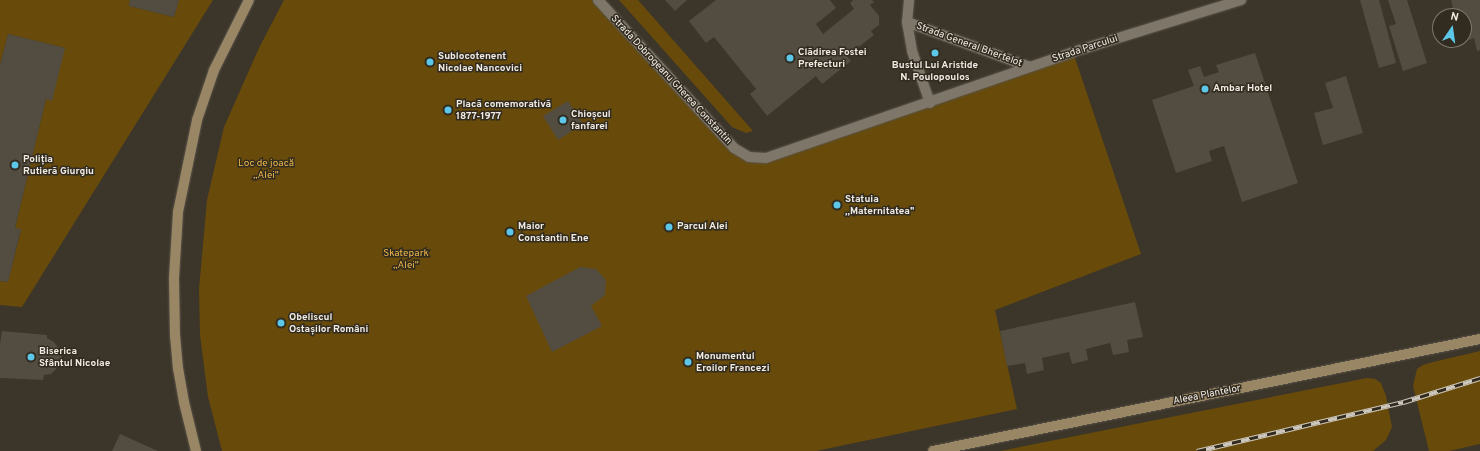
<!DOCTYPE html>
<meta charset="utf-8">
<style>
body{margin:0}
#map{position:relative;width:1480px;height:451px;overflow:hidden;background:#3c3529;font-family:Overpass,sans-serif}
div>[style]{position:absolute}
.green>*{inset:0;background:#684b0a}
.building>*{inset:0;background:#534c40}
.roads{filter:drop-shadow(0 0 1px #585349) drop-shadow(0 0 1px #585349)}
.minor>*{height:10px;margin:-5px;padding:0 5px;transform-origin:5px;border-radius:5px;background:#7e7669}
.tertiary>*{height:10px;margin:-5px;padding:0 5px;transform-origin:5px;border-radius:5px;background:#7e7669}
.secondary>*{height:10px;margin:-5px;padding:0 5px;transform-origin:5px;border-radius:5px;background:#998664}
.rail>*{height:4.5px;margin-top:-2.25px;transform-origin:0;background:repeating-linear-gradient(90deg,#322b20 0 9px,#ccc7bf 0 18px);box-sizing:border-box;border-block:1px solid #ccc7bf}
.dots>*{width:11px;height:11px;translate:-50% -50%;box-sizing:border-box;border:2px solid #322b20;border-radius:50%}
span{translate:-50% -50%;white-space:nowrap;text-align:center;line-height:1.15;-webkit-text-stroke:3px #322b20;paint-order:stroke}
.street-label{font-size:10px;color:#f0ece4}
.poi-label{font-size:10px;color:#f0ece4;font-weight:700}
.left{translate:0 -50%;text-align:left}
.park-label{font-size:10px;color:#efb848}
.north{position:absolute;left:1432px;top:8px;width:40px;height:40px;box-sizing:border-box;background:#322b20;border:1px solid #7e786e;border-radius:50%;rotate:13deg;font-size:11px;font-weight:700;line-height:16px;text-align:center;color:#f0ece4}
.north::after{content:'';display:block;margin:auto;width:14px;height:18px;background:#5cc7e8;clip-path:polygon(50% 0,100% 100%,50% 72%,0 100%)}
</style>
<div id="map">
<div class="green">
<div style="clip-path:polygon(0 0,130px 0,129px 6px,174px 17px,179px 0,213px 0,22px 307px,0 305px,0 281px,8px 282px,21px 230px,15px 228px,46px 99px,65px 48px,8px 34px,0 65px)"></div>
<div style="clip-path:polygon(284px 0,598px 0,734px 148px,766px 158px,1073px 52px,1141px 254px,995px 310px,1017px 409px,816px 451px,222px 451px,208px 397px,200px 335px,199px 289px,207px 200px,224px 127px,259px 48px)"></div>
<div style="clip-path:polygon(619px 0,638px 0,753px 131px,746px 133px,732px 127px)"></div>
<div style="clip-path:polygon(1480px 351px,1480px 444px,1449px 451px,1429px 451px,1413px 386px,1417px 369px,1423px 365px,1433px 362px)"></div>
<div style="clip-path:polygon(1367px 378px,1375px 379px,1381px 383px,1386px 396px,1392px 427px,1386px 440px,1373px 451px,1000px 451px)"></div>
</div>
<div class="building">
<div style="clip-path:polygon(130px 0,179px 0,174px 17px,129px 6px)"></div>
<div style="clip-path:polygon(665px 0,687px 0,675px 11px)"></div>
<div style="clip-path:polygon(716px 0,830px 0,836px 8px,816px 24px,823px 34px,854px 9px,850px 3px,853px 0,872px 0,874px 2px,870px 5px,879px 16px,879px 25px,871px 31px,874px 35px,847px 56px,851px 61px,822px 84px,816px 76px,767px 116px,750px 94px,756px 89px,714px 37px,706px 43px,689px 21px)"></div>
<div style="clip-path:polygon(1360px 0,1379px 0,1396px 63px,1379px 68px)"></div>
<div style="clip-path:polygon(1388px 0,1407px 0,1427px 63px,1403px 71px,1389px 26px,1396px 24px)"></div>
<div style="clip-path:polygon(1451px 0,1480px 0,1480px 50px,1477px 51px,1474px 38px,1469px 40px,1464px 16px,1455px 16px)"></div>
<div style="clip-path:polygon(8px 34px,65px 48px,52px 101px,46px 99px,15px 228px,21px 229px,8px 282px,0 281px,0 65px)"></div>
<div style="clip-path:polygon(1255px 53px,1298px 183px,1242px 202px,1224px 146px,1209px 151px,1212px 161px,1176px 173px,1152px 100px,1194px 86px,1188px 70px,1200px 66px,1204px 77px,1219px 72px,1216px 65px)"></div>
<div style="clip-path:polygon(1346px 76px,1363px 133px,1323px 145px,1314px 113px,1333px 108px,1325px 83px)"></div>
<div style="clip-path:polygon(568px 101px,583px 124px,558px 140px,543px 116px)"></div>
<div style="clip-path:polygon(580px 267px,596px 269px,606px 280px,605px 295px,591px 306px,602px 326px,552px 352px,526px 296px)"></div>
<div style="clip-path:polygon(1135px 302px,1143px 337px,1127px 340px,1129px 352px,1113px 355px,1110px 343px,1086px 349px,1088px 360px,1072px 364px,1069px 352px,1042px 358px,1044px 370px,1027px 374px,1025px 363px,1007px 366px,1000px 331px)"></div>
<div style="clip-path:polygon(2px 331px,47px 335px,47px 338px,54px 342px,61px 351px,62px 359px,59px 366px,51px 374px,44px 375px,43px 380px,0 378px,0 344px)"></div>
<div style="clip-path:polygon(120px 434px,158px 451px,112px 451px)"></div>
</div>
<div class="roads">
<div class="minor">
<div style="left:909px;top:0;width:22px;rotate:95deg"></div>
<div style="left:907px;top:22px;width:29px;rotate:80deg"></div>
<div style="left:912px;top:51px;width:55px;rotate:70.9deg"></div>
<div style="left:907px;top:22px;width:131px;rotate:20.1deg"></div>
</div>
<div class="tertiary">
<div style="left:598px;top:0;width:201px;rotate:47.4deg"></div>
<div style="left:734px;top:148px;width:17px;rotate:31deg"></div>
<div style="left:749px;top:157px;width:17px;rotate:3deg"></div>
<div style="left:766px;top:158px;width:325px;rotate:-19deg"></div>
<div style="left:1073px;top:52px;width:176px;rotate:-17.2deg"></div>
</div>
<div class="secondary">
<div style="left:196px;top:451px;width:50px;rotate:-103.8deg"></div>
<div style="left:184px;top:402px;width:34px;rotate:-100deg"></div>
<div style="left:178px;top:369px;width:33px;rotate:-95deg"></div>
<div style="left:175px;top:336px;width:58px;rotate:-91deg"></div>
<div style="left:174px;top:278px;width:66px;rotate:-86.5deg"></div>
<div style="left:178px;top:212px;width:94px;rotate:-78.3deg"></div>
<div style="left:197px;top:120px;width:53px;rotate:-71.2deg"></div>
<div style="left:214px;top:70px;width:78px;rotate:-63.4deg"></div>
<div style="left:933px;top:451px;width:558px;rotate:-11.57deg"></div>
</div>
</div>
<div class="rail">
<div style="left:1197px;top:451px;width:212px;rotate:-13.4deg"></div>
<div style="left:1403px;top:402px;width:81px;rotate:-17.3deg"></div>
</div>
<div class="dots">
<div style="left:935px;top:53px;background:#5cc7e8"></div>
<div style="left:790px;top:58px;background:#5cc7e8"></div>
<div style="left:430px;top:62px;background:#5cc7e8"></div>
<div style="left:1205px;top:89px;background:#5cc7e8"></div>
<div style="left:448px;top:110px;background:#5cc7e8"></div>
<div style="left:563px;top:120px;background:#5cc7e8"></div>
<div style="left:15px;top:165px;background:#5cc7e8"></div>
<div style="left:837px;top:205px;background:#5cc7e8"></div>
<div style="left:669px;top:227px;background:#5cc7e8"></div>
<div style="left:510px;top:232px;background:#5cc7e8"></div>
<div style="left:281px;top:323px;background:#5cc7e8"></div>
<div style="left:31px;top:357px;background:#5cc7e8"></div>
<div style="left:688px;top:362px;background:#5cc7e8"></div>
</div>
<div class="street-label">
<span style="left:969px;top:45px;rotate:20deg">Strada General Bhertelot</span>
<span style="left:1085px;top:49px;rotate:-18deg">Strada Parcului</span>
<span style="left:671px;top:80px;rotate:47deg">Strada Dobrogeanu Gherea Constantin</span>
<span style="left:1207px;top:395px;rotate:-11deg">Aleea Plantelor</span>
</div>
<div class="poi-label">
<span class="left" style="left:798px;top:58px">Clădirea Fostei<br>Prefecturi</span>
<span class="left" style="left:438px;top:62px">Sublocotenent<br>Nicolae Nancovici</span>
<span style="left:935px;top:71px">Bustul Lui Aristide<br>N. Poulopoulos</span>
<span class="left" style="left:1213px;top:89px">Ambar Hotel</span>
<span class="left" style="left:456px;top:110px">Placă comemorativă<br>1877-1977</span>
<span class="left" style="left:571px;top:120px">Chioșcul<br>fanfarei</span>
<span class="left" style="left:23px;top:165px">Poliția<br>Rutieră Giurgiu</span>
<span class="left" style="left:845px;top:205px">Statuia<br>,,Maternitatea"</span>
<span class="left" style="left:518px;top:232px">Maior<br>Constantin Ene</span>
<span class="left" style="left:677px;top:227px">Parcul Alei</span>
<span class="left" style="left:289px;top:323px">Obeliscul<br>Ostașilor Români</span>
<span class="left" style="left:39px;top:357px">Biserica<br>Sfântul Nicolae</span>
<span class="left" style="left:696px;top:362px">Monumentul<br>Eroilor Francezi</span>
</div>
<div class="park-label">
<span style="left:266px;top:169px">Loc de joacă<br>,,Alei"</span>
<span style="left:406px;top:259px">Skatepark<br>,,Alei"</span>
</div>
<div class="north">N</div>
</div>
